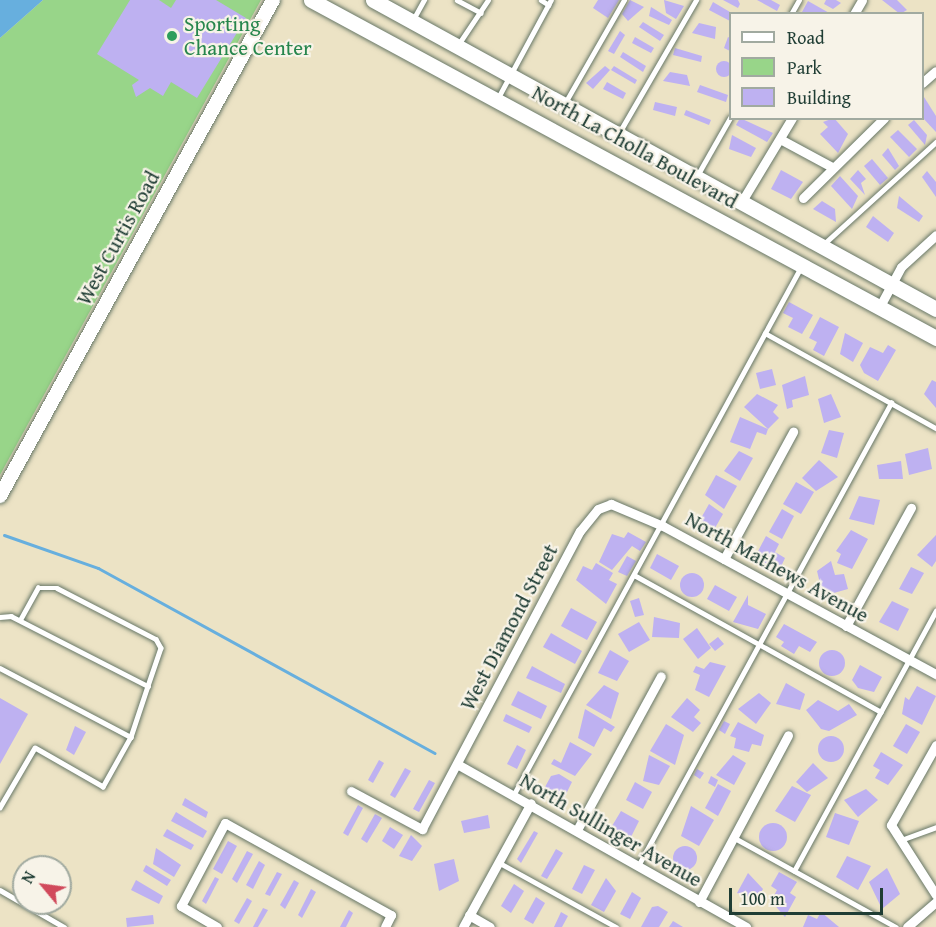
<!DOCTYPE html>
<style>
body{margin:0}
#map{position:relative;width:936px;height:927px;overflow:hidden;background:#ece3c5;font-family:"Gentium Book Plus",serif}
div>[style]{position:absolute}
.green>*{inset:0;background:#98d589}
.water>*{inset:0;background:#67afde}
.stream>*{height:3px;margin:-1.5px;padding:0 1.5px;transform-origin:1.5px;border-radius:1.5px;background:#67afde}
.building>*{inset:0;background:#beb1f1}
.round{border-radius:50%}
.roads{filter:drop-shadow(0 0 2px #677767) drop-shadow(0 0 2px #677767)}
.lane>*{height:4.5px;margin:-2.25px;padding:0 2.25px;transform-origin:2.25px;border-radius:2.25px;background:#fff}
.street>*{height:9px;margin:-4.5px;padding:0 4.5px;transform-origin:4.5px;border-radius:4.5px;background:#fff}
.secondary>*{height:14px;margin:-7px;padding:0 7px;transform-origin:7px;border-radius:7px;background:#fff}
.primary>*{height:15px;margin:-7.5px;padding:0 7.5px;transform-origin:7.5px;border-radius:7.5px;background:#fff}
.dots>*{width:16px;height:16px;translate:-50% -50%;box-sizing:border-box;border:3px solid #f7f3e8;border-radius:50%}
span{translate:-50% -50%;white-space:nowrap;text-align:center;line-height:1.15;-webkit-text-stroke:4.5px #f7f3e8;paint-order:stroke}
.leisure-label{font-size:21px;color:#27864d}
.left{translate:0 -50%;text-align:left}
.street-label{font-size:21px;color:#1f3d34}
.legend{position:absolute;left:729px;top:12px;width:195px;height:108px;box-sizing:border-box;background:#f7f3e8;border:2px solid #a1aaa0;margin:0;padding:8px 10px;list-style:none;font-size:18px;color:#1f3d34}
.legend li{display:flex;align-items:center;gap:12px;height:30px}
.legend b{width:30px;border:2px solid #a1aaa0}
.north{position:absolute;left:12px;top:855px;width:60px;height:60px;box-sizing:border-box;background:#f7f3e8;border:2px solid #a1aaa0;border-radius:50%;rotate:299deg;font-size:16px;font-weight:700;line-height:24px;text-align:center;color:#1f3d34}
.north::after{content:'';display:block;margin:auto;width:21px;height:27px;background:#d1495b;clip-path:polygon(50% 0,100% 100%,50% 72%,0 100%)}
.scale{position:absolute;left:729px;top:888px;width:154px;height:27px;box-sizing:border-box;border:3px solid #1f3d34;border-top:0;padding-left:8px;font-size:18px;line-height:21px;white-space:nowrap;color:#1f3d34;-webkit-text-stroke:4px #f7f3e8;paint-order:stroke}
</style>
<div id="map">
<div class="green">
<div style="clip-path:polygon(43px 0,261px 0,0 475px,0 38px)"></div>
</div>
<div class="water">
<div style="clip-path:polygon(0 0,43px 0,0 38px)"></div>
</div>
<div class="stream">
<div style="left:4px;top:535px;width:100px;rotate:19.3deg"></div>
<div style="left:98px;top:568px;width:384px;rotate:28.8deg"></div>
</div>
<div class="building">
<div style="clip-path:polygon(130px 0,159px 0,171px 8px,176px 0,216px 0,246px 18px,197px 98px,171px 82px,163px 96px,150px 88px,136px 97px,132px 85px,139px 80px,97px 54px)"></div>
<div style="clip-path:polygon(598px 0,619px 0,608px 18px,593px 8px)"></div>
<div style="clip-path:polygon(630px 0,644px 7px,628px 21px,622px 14px)"></div>
<div style="clip-path:polygon(664px 0,684px 6px,676px 19px,666px 13px)"></div>
<div style="clip-path:polygon(723px 0,738px 0,740px 4px,738px 8px)"></div>
<div style="clip-path:polygon(757px 0,771px 0,780px 5px,777px 11px)"></div>
<div style="clip-path:polygon(826px 0,836px 0,841px 3px,833px 9px,824px 4px)"></div>
<div style="clip-path:polygon(882px 0,897px 0,907px 10px,900px 14px)"></div>
<div style="clip-path:polygon(808px 1px,831px 14px,802px 12px)"></div>
<div style="clip-path:polygon(713px 2px,730px 12px,730px 21px,709px 10px)"></div>
<div style="clip-path:polygon(651px 7px,672px 20px,669px 25px,649px 16px)"></div>
<div style="clip-path:polygon(643px 22px,664px 35px,660px 41px,639px 27px)"></div>
<div style="clip-path:polygon(699px 23px,716px 27px,715px 39px,692px 33px)"></div>
<div style="clip-path:polygon(620px 31px,625px 35px,614px 54px,608px 51px)"></div>
<div style="clip-path:polygon(635px 37px,654px 48px,651px 53px,632px 43px)"></div>
<div style="clip-path:polygon(728px 37px,730px 38px,730px 51px,724px 48px)"></div>
<div style="clip-path:polygon(675px 48px,702px 56px,701px 62px,673px 55px)"></div>
<div style="clip-path:polygon(623px 52px,646px 66px,643px 72px,620px 57px)"></div>
<div class="round" style="left:716px;top:61px;width:16px;height:16px"></div>
<div style="clip-path:polygon(605px 66px,610px 70px,593px 89px,586px 83px)"></div>
<div style="clip-path:polygon(614px 66px,637px 80px,635px 84px,611px 70px)"></div>
<div style="clip-path:polygon(670px 72px,687px 75px,690px 86px,663px 81px)"></div>
<div style="clip-path:polygon(607px 82px,626px 93px,623px 99px,603px 89px)"></div>
<div style="clip-path:polygon(700px 85px,728px 95px,726px 102px,697px 92px)"></div>
<div style="clip-path:polygon(924px 97px,936px 116px,936px 132px,922px 117px)"></div>
<div style="clip-path:polygon(655px 102px,677px 107px,675px 116px,653px 110px)"></div>
<div style="clip-path:polygon(686px 110px,711px 120px,709px 125px,684px 115px)"></div>
<div style="clip-path:polygon(740px 118px,773px 133px,767px 142px,736px 125px)"></div>
<div style="clip-path:polygon(834px 118px,848px 134px,838px 153px,820px 134px,828px 127px,823px 122px)"></div>
<div style="clip-path:polygon(914px 120px,927px 135px,925px 145px,908px 125px)"></div>
<div style="clip-path:polygon(898px 130px,917px 149px,909px 157px,890px 137px)"></div>
<div style="clip-path:polygon(732px 135px,756px 148px,751px 157px,729px 149px)"></div>
<div style="clip-path:polygon(888px 148px,899px 166px,895px 170px,882px 155px)"></div>
<div style="clip-path:polygon(872px 159px,888px 178px,880px 185px,864px 166px)"></div>
<div style="clip-path:polygon(781px 170px,803px 182px,791px 199px,771px 189px)"></div>
<div style="clip-path:polygon(858px 170px,866px 179px,861px 183px,865px 195px,850px 179px)"></div>
<div style="clip-path:polygon(927px 171px,936px 182px,936px 197px,922px 177px)"></div>
<div style="clip-path:polygon(840px 176px,858px 196px,852px 209px,831px 186px)"></div>
<div style="clip-path:polygon(899px 196px,923px 216px,919px 222px,897px 208px)"></div>
<div style="clip-path:polygon(822px 201px,835px 209px,836px 222px,813px 209px)"></div>
<div style="clip-path:polygon(873px 216px,894px 233px,888px 242px,866px 227px)"></div>
<div style="clip-path:polygon(789px 302px,813px 315px,802px 334px,788px 327px,793px 318px,783px 313px)"></div>
<div style="clip-path:polygon(820px 317px,839px 327px,824px 356px,813px 350px,817px 342px,809px 338px)"></div>
<div style="clip-path:polygon(845px 333px,863px 343px,853px 362px,840px 354px)"></div>
<div style="clip-path:polygon(888px 345px,896px 350px,878px 381px,864px 373px,860px 365px,870px 347px,883px 353px)"></div>
<div style="clip-path:polygon(772px 369px,776px 385px,760px 389px,756px 373px)"></div>
<div style="clip-path:polygon(805px 376px,809px 395px,792px 400px,793px 407px,787px 409px,782px 385px)"></div>
<div style="clip-path:polygon(932px 380px,936px 382px,936px 408px,924px 394px)"></div>
<div style="clip-path:polygon(757px 394px,778px 405px,773px 412px,779px 418px,768px 429px,744px 407px)"></div>
<div style="clip-path:polygon(831px 394px,841px 417px,824px 423px,818px 399px)"></div>
<div style="clip-path:polygon(740px 417px,768px 429px,766px 435px,757px 432px,750px 449px,730px 442px)"></div>
<div style="clip-path:polygon(829px 430px,844px 433px,837px 458px,821px 453px)"></div>
<div style="clip-path:polygon(928px 448px,932px 469px,909px 475px,905px 454px)"></div>
<div style="clip-path:polygon(739px 451px,753px 458px,740px 481px,724px 471px)"></div>
<div style="clip-path:polygon(819px 460px,838px 477px,816px 491px,802px 478px)"></div>
<div style="clip-path:polygon(901px 461px,903px 479px,879px 479px,877px 465px)"></div>
<div style="clip-path:polygon(716px 475px,737px 486px,724px 509px,705px 495px)"></div>
<div style="clip-path:polygon(796px 482px,814px 492px,801px 514px,783px 504px)"></div>
<div style="clip-path:polygon(859px 496px,880px 500px,874px 525px,849px 519px)"></div>
<div style="clip-path:polygon(709px 504px,723px 514px,711px 535px,696px 527px)"></div>
<div style="clip-path:polygon(782px 509px,794px 516px,782px 539px,769px 532px)"></div>
<div style="clip-path:polygon(851px 530px,868px 539px,852px 569px,837px 563px,841px 554px,836px 551px)"></div>
<div style="clip-path:polygon(628px 532px,646px 542px,640px 551px,632px 546px,612px 570px,599px 562px,612px 534px,624px 538px)"></div>
<div style="clip-path:polygon(936px 535px,936px 561px,932px 567px,917px 555px)"></div>
<div style="clip-path:polygon(766px 536px,779px 544px,775px 552px,785px 558px,779px 571px,755px 557px)"></div>
<div style="clip-path:polygon(657px 554px,679px 566px,671px 580px,650px 568px)"></div>
<div style="clip-path:polygon(627px 556px,636px 561px,627px 576px,618px 572px)"></div>
<div style="clip-path:polygon(831px 561px,835px 575px,844px 574px,848px 589px,823px 596px,817px 571px)"></div>
<div style="clip-path:polygon(596px 563px,613px 573px,609px 580px,617px 584px,606px 604px,576px 580px,583px 566px,592px 570px)"></div>
<div style="clip-path:polygon(911px 567px,924px 573px,912px 594px,899px 589px)"></div>
<div class="round" style="left:680px;top:573px;width:24px;height:24px"></div>
<div style="clip-path:polygon(715px 585px,737px 597px,729px 611px,707px 599px)"></div>
<div style="clip-path:polygon(748px 595px,748px 605px,766px 614px,758px 629px,733px 622px)"></div>
<div style="clip-path:polygon(639px 598px,644px 615px,635px 617px,630px 601px)"></div>
<div style="clip-path:polygon(892px 601px,909px 609px,898px 631px,879px 622px)"></div>
<div style="clip-path:polygon(571px 608px,597px 622px,587px 640px,561px 626px)"></div>
<div style="clip-path:polygon(654px 617px,680px 623px,679px 638px,652px 637px)"></div>
<div style="clip-path:polygon(639px 622px,650px 640px,629px 652px,618px 634px)"></div>
<div style="clip-path:polygon(784px 624px,817px 642px,810px 652px,799px 646px,794px 654px,781px 646px,784px 642px,776px 637px)"></div>
<div style="clip-path:polygon(697px 628px,711px 648px,698px 659px,683px 639px)"></div>
<div style="clip-path:polygon(551px 633px,582px 651px,575px 664px,543px 647px)"></div>
<div style="clip-path:polygon(718px 637px,724px 644px,715px 651px,709px 644px)"></div>
<div style="clip-path:polygon(610px 650px,629px 661px,617px 681px,598px 673px)"></div>
<div class="round" style="left:819px;top:650px;width:26px;height:26px"></div>
<div style="clip-path:polygon(710px 662px,726px 666px,709px 697px,695px 690px,700px 675px,693px 672px,696px 666px,704px 669px)"></div>
<div style="clip-path:polygon(860px 665px,882px 677px,874px 692px,858px 688px,852px 680px)"></div>
<div style="clip-path:polygon(532px 666px,565px 684px,561px 693px,526px 678px)"></div>
<div style="clip-path:polygon(786px 683px,805px 694px,800px 710px,776px 704px)"></div>
<div style="clip-path:polygon(604px 685px,619px 693px,611px 719px,586px 705px)"></div>
<div style="clip-path:polygon(917px 686px,936px 696px,922px 725px,902px 714px,905px 697px,909px 700px)"></div>
<div style="clip-path:polygon(518px 691px,547px 706px,541px 719px,511px 705px)"></div>
<div style="clip-path:polygon(759px 693px,771px 703px,756px 724px,738px 709px)"></div>
<div style="clip-path:polygon(0 698px,28px 714px,0 764px)"></div>
<div style="clip-path:polygon(687px 698px,700px 710px,694px 717px,701px 723px,693px 732px,671px 717px)"></div>
<div style="clip-path:polygon(818px 700px,838px 711px,849px 704px,857px 715px,829px 731px,821px 729px,806px 710px)"></div>
<div style="clip-path:polygon(585px 709px,615px 727px,611px 732px,604px 728px,594px 747px,578px 738px)"></div>
<div style="clip-path:polygon(506px 714px,532px 727px,529px 733px,503px 721px)"></div>
<div style="clip-path:polygon(724px 721px,730px 724px,725px 734px,719px 730px)"></div>
<div style="clip-path:polygon(738px 722px,764px 735px,761px 746px,752px 744px,749px 752px,734px 748px,736px 738px,730px 736px)"></div>
<div style="clip-path:polygon(666px 724px,684px 735px,675px 765px,650px 751px)"></div>
<div style="clip-path:polygon(906px 724px,920px 732px,907px 754px,893px 746px)"></div>
<div style="clip-path:polygon(75px 726px,86px 732px,74px 755px,66px 750px)"></div>
<div class="round" style="left:818px;top:736px;width:26px;height:26px"></div>
<div style="clip-path:polygon(570px 742px,592px 754px,575px 776px,551px 764px,554px 759px,561px 763px)"></div>
<div style="clip-path:polygon(517px 745px,526px 750px,517px 769px,507px 764px)"></div>
<div style="clip-path:polygon(881px 752px,903px 765px,888px 785px,875px 778px,880px 770px,873px 766px)"></div>
<div style="clip-path:polygon(649px 755px,670px 766px,659px 785px,643px 781px)"></div>
<div style="clip-path:polygon(733px 755px,746px 763px,734px 785px,716px 775px)"></div>
<div style="clip-path:polygon(379px 760px,384px 763px,373px 783px,368px 780px)"></div>
<div style="clip-path:polygon(813px 763px,828px 778px,807px 792px,796px 782px)"></div>
<div style="clip-path:polygon(405px 768px,411px 771px,395px 798px,390px 795px)"></div>
<div style="clip-path:polygon(697px 769px,704px 773px,700px 779px,694px 775px)"></div>
<div style="clip-path:polygon(559px 774px,572px 782px,564px 798px,545px 787px,551px 776px)"></div>
<div style="clip-path:polygon(711px 776px,718px 780px,715px 787px,708px 783px)"></div>
<div style="clip-path:polygon(429px 780px,435px 783px,419px 812px,413px 809px)"></div>
<div style="clip-path:polygon(635px 782px,652px 792px,643px 809px,626px 800px)"></div>
<div style="clip-path:polygon(718px 784px,731px 791px,718px 816px,705px 808px)"></div>
<div style="clip-path:polygon(792px 786px,811px 795px,795px 822px,775px 811px)"></div>
<div style="clip-path:polygon(866px 789px,878px 800px,858px 817px,844px 800px)"></div>
<div style="clip-path:polygon(185px 798px,208px 812px,206px 818px,182px 805px)"></div>
<div style="clip-path:polygon(358px 805px,363px 808px,348px 836px,343px 833px)"></div>
<div style="clip-path:polygon(691px 806px,714px 820px,699px 846px,681px 836px)"></div>
<div style="clip-path:polygon(621px 811px,639px 821px,629px 841px,609px 831px)"></div>
<div style="clip-path:polygon(176px 812px,207px 831px,203px 838px,171px 821px)"></div>
<div style="clip-path:polygon(835px 813px,859px 821px,849px 845px,826px 837px)"></div>
<div style="clip-path:polygon(375px 814px,382px 818px,367px 843px,361px 839px)"></div>
<div style="clip-path:polygon(488px 815px,490px 828px,464px 833px,461px 821px)"></div>
<div class="round" style="left:759px;top:823px;width:28px;height:28px"></div>
<div style="clip-path:polygon(390px 827px,403px 835px,394px 849px,382px 841px)"></div>
<div style="clip-path:polygon(167px 829px,194px 845px,191px 850px,163px 836px)"></div>
<div style="clip-path:polygon(534px 831px,538px 833px,521px 863px,517px 859px)"></div>
<div style="clip-path:polygon(411px 835px,422px 846px,412px 861px,399px 856px)"></div>
<div style="clip-path:polygon(228px 841px,237px 846px,222px 874px,213px 869px)"></div>
<div class="round" style="left:673px;top:846px;width:24px;height:24px"></div>
<div style="clip-path:polygon(156px 848px,181px 865px,174px 877px,153px 864px)"></div>
<div style="clip-path:polygon(556px 849px,563px 853px,547px 879px,541px 876px)"></div>
<div style="clip-path:polygon(247px 851px,253px 854px,237px 883px,232px 879px)"></div>
<div style="clip-path:polygon(847px 856px,871px 866px,858px 890px,836px 877px)"></div>
<div style="clip-path:polygon(454px 859px,459px 881px,439px 891px,434px 864px)"></div>
<div style="clip-path:polygon(259px 861px,265px 865px,253px 889px,246px 885px)"></div>
<div style="clip-path:polygon(146px 865px,171px 880px,167px 886px,143px 871px)"></div>
<div style="clip-path:polygon(584px 865px,595px 870px,582px 894px,572px 889px)"></div>
<div style="clip-path:polygon(887px 868px,900px 894px,882px 909px,869px 882px)"></div>
<div style="clip-path:polygon(277px 872px,282px 874px,270px 896px,265px 894px)"></div>
<div style="clip-path:polygon(779px 872px,797px 882px,790px 893px,796px 897px,785px 917px,771px 901px,777px 890px,771px 886px)"></div>
<div style="clip-path:polygon(748px 873px,763px 889px,757px 900px,737px 893px)"></div>
<div style="clip-path:polygon(215px 877px,219px 879px,206px 904px,202px 901px)"></div>
<div style="clip-path:polygon(606px 878px,616px 891px,604px 912px,591px 905px)"></div>
<div style="clip-path:polygon(136px 880px,163px 896px,159px 904px,131px 890px)"></div>
<div style="clip-path:polygon(294px 880px,299px 883px,285px 909px,280px 905px)"></div>
<div style="clip-path:polygon(514px 884px,524px 891px,511px 913px,501px 906px)"></div>
<div style="clip-path:polygon(311px 889px,316px 892px,302px 918px,298px 915px)"></div>
<div style="clip-path:polygon(632px 892px,641px 898px,630px 919px,620px 914px)"></div>
<div style="clip-path:polygon(536px 897px,545px 903px,533px 924px,524px 919px)"></div>
<div style="clip-path:polygon(247px 898px,252px 901px,239px 924px,234px 921px)"></div>
<div style="clip-path:polygon(658px 906px,668px 912px,659px 927px,641px 927px,652px 907px)"></div>
<div style="clip-path:polygon(263px 908px,268px 910px,258px 927px,253px 927px)"></div>
<div style="clip-path:polygon(349px 910px,353px 913px,346px 927px,340px 927px)"></div>
<div style="clip-path:polygon(561px 912px,568px 916px,562px 927px,554px 927px)"></div>
<div style="clip-path:polygon(821px 912px,839px 927px,803px 927px,808px 915px,817px 919px)"></div>
<div style="clip-path:polygon(153px 915px,154px 924px,127px 927px,126px 918px)"></div>
<div style="clip-path:polygon(673px 921px,683px 927px,669px 927px)"></div>
</div>
<div class="roads">
<div class="lane">
<div style="left:457px;top:0;width:27px;rotate:28deg"></div>
<div style="left:541px;top:0;width:9px;rotate:32deg"></div>
<div style="left:791px;top:14px;width:16px;rotate:-60deg"></div>
<div style="left:414px;top:18px;width:21px;rotate:-61deg"></div>
<div style="left:458px;top:45px;width:54px;rotate:-56.3deg"></div>
<div style="left:499px;top:96px;width:109px;rotate:-61.6deg"></div>
<div style="left:565px;top:103px;width:119px;rotate:-60.2deg"></div>
<div style="left:619px;top:133px;width:154px;rotate:-59.9deg"></div>
<div style="left:697px;top:176px;width:67px;rotate:-60.4deg"></div>
<div style="left:825px;top:243px;width:150px;rotate:-42.3deg"></div>
<div style="left:765px;top:333px;width:196px;rotate:29.1deg"></div>
<div style="left:636px;top:576px;width:280px;rotate:29deg"></div>
<div style="left:0;top:617px;width:11px;rotate:-5deg"></div>
<div style="left:11px;top:616px;width:154px;rotate:27.1deg"></div>
<div style="left:148px;top:686px;width:54px;rotate:108.4deg"></div>
<div style="left:20px;top:620px;width:37px;rotate:-61deg"></div>
<div style="left:38px;top:588px;width:19px"></div>
<div style="left:57px;top:588px;width:111px;rotate:27.3deg"></div>
<div style="left:156px;top:639px;width:10px;rotate:61deg"></div>
<div style="left:161px;top:648px;width:40px;rotate:108.9deg"></div>
<div style="left:0;top:668px;width:148px;rotate:27.8deg"></div>
<div style="left:131px;top:737px;width:57px;rotate:119.2deg"></div>
<div style="left:103px;top:787px;width:78px;rotate:-150.2deg"></div>
<div style="left:35px;top:748px;width:69px;rotate:120.3deg"></div>
<div style="left:514px;top:794px;width:600px;rotate:-61.43deg"></div>
<div style="left:733px;top:837px;width:186px;rotate:28.9deg"></div>
<div style="left:901px;top:840px;width:37px;rotate:-20deg"></div>
<div style="left:498px;top:862px;width:135px;rotate:28.8deg"></div>
<div style="left:638px;top:866px;width:528px;rotate:-61.35deg"></div>
<div style="left:794px;top:871px;width:296px;rotate:-61.4deg"></div>
<div style="left:0;top:890px;width:74px;rotate:30deg"></div>
</div>
<div class="street">
<div style="left:854px;top:14px;width:16px;rotate:-60deg"></div>
<div style="left:922px;top:83px;width:18px;rotate:-41deg"></div>
<div style="left:780px;top:139px;width:59px;rotate:28.3deg"></div>
<div style="left:803px;top:198px;width:114px;rotate:-44.6deg"></div>
<div style="left:742px;top:201px;width:97px;rotate:-58.9deg"></div>
<div style="left:880px;top:306px;width:44px;rotate:-61.7deg"></div>
<div style="left:901px;top:267px;width:47px;rotate:-42.4deg"></div>
<div style="left:724px;top:559px;width:145px;rotate:-61.5deg"></div>
<div style="left:846px;top:626px;width:135px;rotate:-61.2deg"></div>
<div style="left:936px;top:745px;width:92px;rotate:119.4deg"></div>
<div style="left:891px;top:825px;width:83px;rotate:57.3deg"></div>
<div style="left:457px;top:764px;width:332px;rotate:29.4deg"></div>
<div style="left:351px;top:791px;width:81px;rotate:28.2deg"></div>
<div style="left:422px;top:829px;width:337px;rotate:-62.1deg"></div>
<div style="left:580px;top:531px;width:28px;rotate:-51deg"></div>
<div style="left:598px;top:509px;width:14px;rotate:-21deg"></div>
<div style="left:611px;top:504px;width:56px;rotate:22.9deg"></div>
<div style="left:663px;top:526px;width:311px;rotate:28.5deg"></div>
<div style="left:577px;top:830px;width:175px;rotate:-61.4deg"></div>
<div style="left:699px;top:902px;width:189px;rotate:-61.9deg"></div>
<div style="left:469px;top:915px;width:24px;rotate:30deg"></div>
<div style="left:217px;top:927px;width:42px;rotate:-149.7deg"></div>
<div style="left:181px;top:906px;width:94px;rotate:-62.1deg"></div>
<div style="left:225px;top:823px;width:190px;rotate:29deg"></div>
<div style="left:391px;top:915px;width:13px;rotate:117deg"></div>
<div style="left:463px;top:927px;width:141px;rotate:-61.3deg"></div>
<div style="left:907px;top:927px;width:38px;rotate:-41deg"></div>
</div>
<div class="secondary">
<div style="left:0;top:496px;width:566px;rotate:-61.17deg"></div>
</div>
<div class="primary">
<div style="left:311px;top:0;width:711px;rotate:28.4deg"></div>
<div style="left:373px;top:0;width:642px;rotate:28.76deg"></div>
</div>
</div>
<div class="dots">
<div style="left:172px;top:36px;background:#2e9e5b"></div>
</div>
<div class="leisure-label">
<span class="left" style="left:184px;top:36px">Sporting<br>Chance Center</span>
</div>
<div class="street-label">
<span style="left:635px;top:147px;rotate:29deg">North La Cholla Boulevard</span>
<span style="left:118px;top:238px;rotate:-61deg">West Curtis Road</span>
<span style="left:777px;top:567px;rotate:29deg">North Mathews Avenue</span>
<span style="left:509px;top:627px;rotate:-62deg">West Diamond Street</span>
<span style="left:611px;top:830px;rotate:30deg">North Sullinger Avenue</span>
</div>
<ul class="legend">
<li><b style="height:8px;background:#fff"></b>Road</li>
<li><b style="height:16px;background:#98d589"></b>Park</li>
<li><b style="height:16px;background:#beb1f1"></b>Building</li>
</ul>
<div class="north">N</div>
<div class="scale">100 m</div>
</div>
